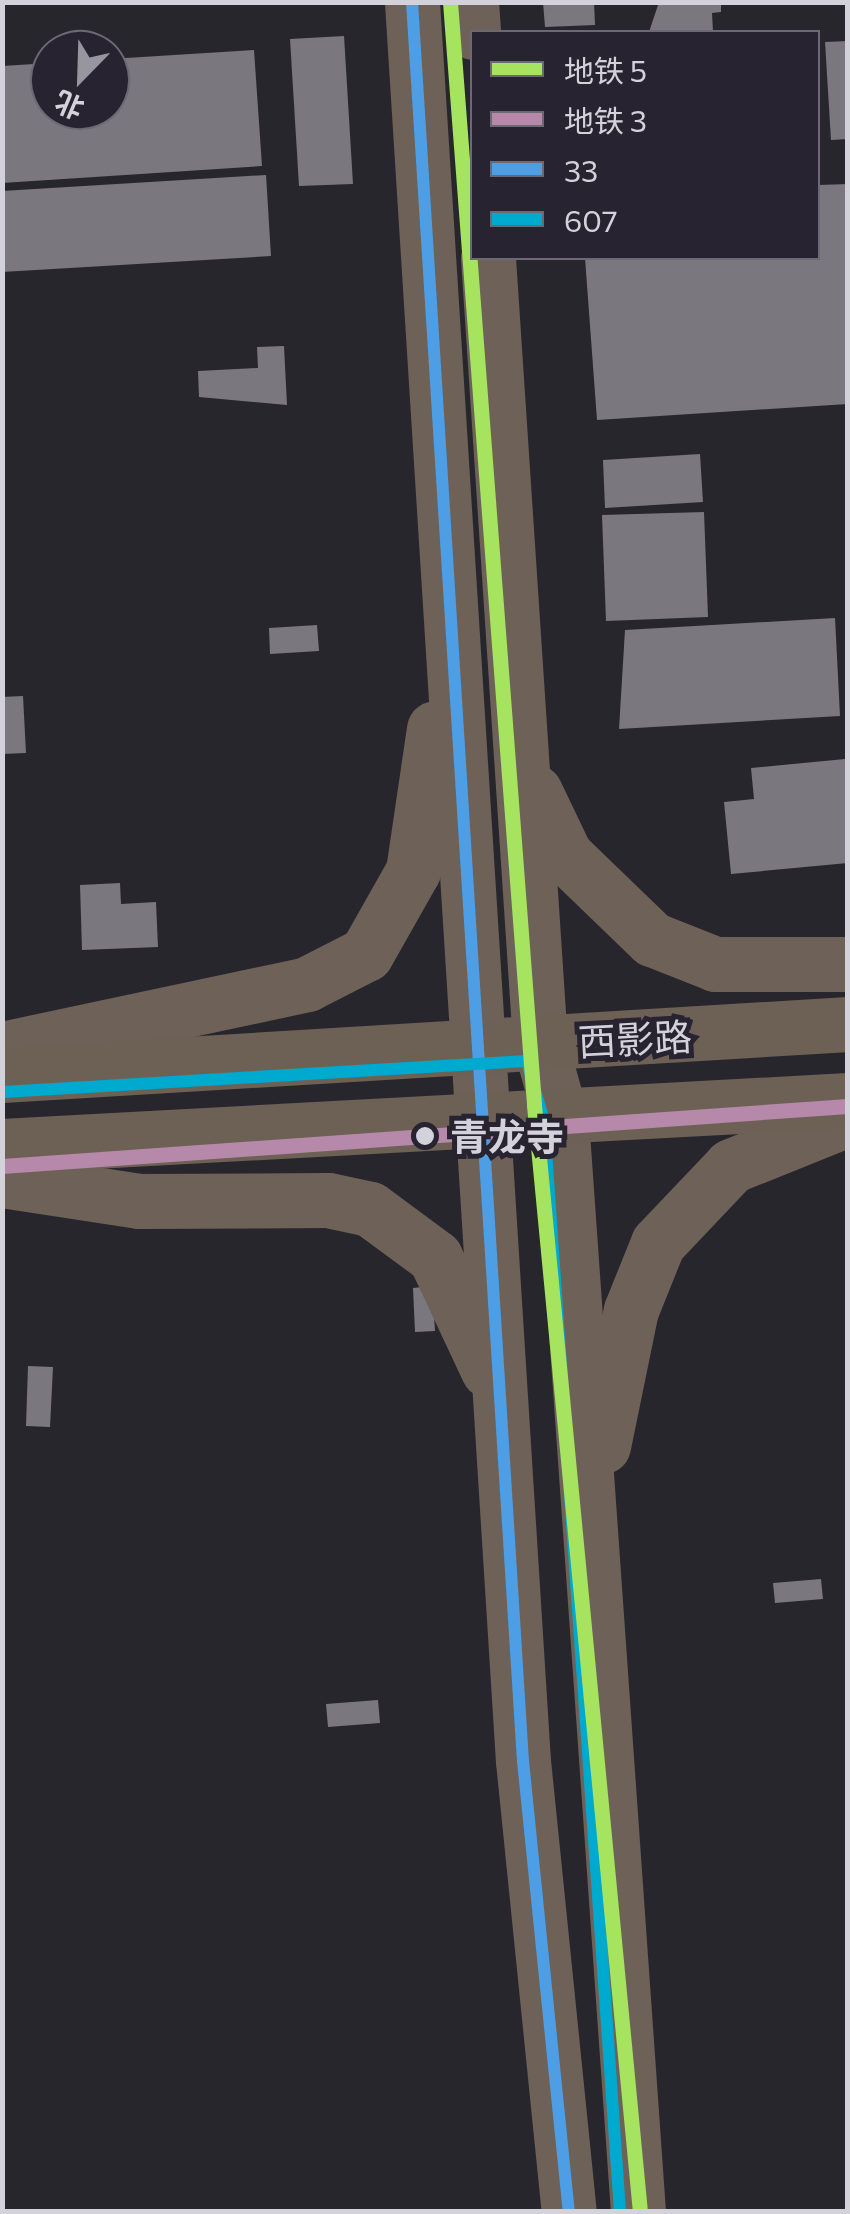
<!DOCTYPE html>
<meta charset="utf-8">
<style>
body{margin:0}
#map{position:relative;width:850px;height:2214px;overflow:hidden;background:#28262d;font-family:Commissioner,"Noto Sans SC",sans-serif}
div>[style]{position:absolute}
.building>*{inset:0;background:#7a787e}
.secondary>*{height:55px;margin:-27.5px;padding:0 27.5px;transform-origin:27.5px;border-radius:27.5px;background:#6e6258}
.primary>*{height:55px;margin:-27.5px;padding:0 27.5px;transform-origin:27.5px;border-radius:27.5px;background:#6d6156}
.bus-1>*{height:12px;margin:-6px;padding:0 6px;transform-origin:6px;border-radius:6px;background:#4d9ee5}
.bus-2>*{height:12px;margin:-6px;padding:0 6px;transform-origin:6px;border-radius:6px;background:#00a9ce}
.metro-1>*{height:15px;margin:-7.5px;padding:0 7.5px;transform-origin:7.5px;border-radius:7.5px;background:#a6e35f}
.metro-2>*{height:15px;margin:-7.5px;padding:0 7.5px;transform-origin:7.5px;border-radius:7.5px;background:#b688a9}
.dots>*{width:28px;height:28px;translate:-50% -50%;box-sizing:border-box;border:5px solid #272330;border-radius:50%}
span{translate:-50% -50%;white-space:nowrap;text-align:center;line-height:1.15;-webkit-text-stroke:10px #272330;paint-order:stroke}
.street-label{font-size:38px;color:#d3d1da}
.stop-label{font-size:38px;color:#d3d1da;font-weight:700}
.left{translate:0 -50%;text-align:left}
.frame{position:absolute;inset:0;border:5px solid #d3d1da;pointer-events:none}
.legend{position:absolute;left:470px;top:30px;width:350px;height:230px;box-sizing:border-box;background:#272330;border:2px solid #6c6974;margin:0;padding:12px 18px;list-style:none;font-size:30px;color:#d3d1da}
.legend li{display:flex;align-items:center;gap:20px;height:50px}
.legend b{width:50px;border:2px solid #6c6974}
.north{position:absolute;left:30px;top:30px;width:100px;height:100px;box-sizing:border-box;background:#272330;border:2px solid #6c6974;border-radius:50%;rotate:203deg;font-size:28px;font-weight:700;line-height:40px;text-align:center;color:#d3d1da}
.north::after{content:'';display:block;margin:auto;width:35px;height:45px;background:#97959d;clip-path:polygon(50% 0,100% 100%,50% 72%,0 100%)}
</style>
<div id="map">
<div class="building">
<div style="clip-path:polygon(543px 2px,594px 2px,595px 25px,545px 27px)"></div>
<div style="clip-path:polygon(659px 2px,721px 2px,721px 12px,712px 13px,713px 32px,649px 32px)"></div>
<div style="clip-path:polygon(344px 36px,353px 184px,299px 186px,290px 39px)"></div>
<div style="clip-path:polygon(848px 41px,848px 139px,831px 140px,825px 42px)"></div>
<div style="clip-path:polygon(254px 50px,262px 166px,2px 183px,2px 66px,50px 63px,50px 110px,110px 110px,110px 59px)"></div>
<div style="clip-path:polygon(266px 175px,271px 256px,2px 272px,2px 191px)"></div>
<div style="clip-path:polygon(848px 184px,848px 404px,597px 420px,585px 258px,818px 258px,818px 185px)"></div>
<div style="clip-path:polygon(284px 346px,287px 405px,199px 397px,198px 371px,258px 368px,257px 347px)"></div>
<div style="clip-path:polygon(700px 454px,703px 502px,605px 508px,603px 460px)"></div>
<div style="clip-path:polygon(704px 512px,708px 617px,606px 621px,602px 515px)"></div>
<div style="clip-path:polygon(835px 618px,840px 716px,619px 729px,625px 630px)"></div>
<div style="clip-path:polygon(317px 625px,319px 651px,270px 654px,269px 628px)"></div>
<div style="clip-path:polygon(23px 696px,26px 753px,2px 754px,2px 697px)"></div>
<div style="clip-path:polygon(845px 759px,848px 863px,731px 874px,724px 802px,754px 799px,751px 768px)"></div>
<div style="clip-path:polygon(120px 883px,121px 904px,156px 902px,158px 947px,82px 950px,80px 885px)"></div>
<div style="clip-path:polygon(432px 1286px,435px 1331px,415px 1332px,413px 1288px)"></div>
<div style="clip-path:polygon(28px 1366px,53px 1367px,50px 1427px,26px 1426px)"></div>
<div style="clip-path:polygon(821px 1579px,823px 1599px,775px 1603px,773px 1583px)"></div>
<div style="clip-path:polygon(378px 1700px,380px 1723px,328px 1727px,326px 1704px)"></div>
</div>
<div class="secondary">
<div style="left:412px;top:2px;width:1762px;rotate:86.39deg"></div>
<div style="left:523px;top:1761px;width:453px;rotate:84.2deg"></div>
<div style="left:471px;top:2px;width:30px;rotate:86deg"></div>
<div style="left:488px;top:258px;width:787px;rotate:86.21deg"></div>
<div style="left:540px;top:1043px;width:79px;rotate:74.6deg"></div>
<div style="left:561px;top:1119px;width:1096px;rotate:85.97deg"></div>
<div style="left:535px;top:792px;width:70px;rotate:64.5deg"></div>
<div style="left:565px;top:855px;width:121px;rotate:44deg"></div>
<div style="left:652px;top:939px;width:68px;rotate:21.6deg"></div>
<div style="left:715px;top:964px;width:133px"></div>
<div style="left:2px;top:1049px;width:312px;rotate:-12deg"></div>
<div style="left:307px;top:984px;width:66px;rotate:-27deg"></div>
<div style="left:366px;top:954px;width:95px;rotate:-60.5deg"></div>
<div style="left:413px;top:871px;width:144px;rotate:-81.6deg"></div>
<div style="left:2px;top:1180px;width:139px;rotate:8.7deg"></div>
<div style="left:139px;top:1201px;width:189px;rotate:-0.3deg"></div>
<div style="left:328px;top:1200px;width:43px;rotate:12.1deg"></div>
<div style="left:370px;top:1209px;width:81px;rotate:36.4deg"></div>
<div style="left:435px;top:1257px;width:125px;rotate:64.9deg"></div>
<div style="left:603px;top:1446px;width:139px;rotate:-78.4deg"></div>
<div style="left:631px;top:1310px;width:72px;rotate:-68.1deg"></div>
<div style="left:658px;top:1243px;width:106px;rotate:-46.5deg"></div>
<div style="left:731px;top:1166px;width:126px;rotate:-21.9deg"></div>
</div>
<div class="primary">
<div style="left:2px;top:1075px;width:848px;rotate:-3.45deg"></div>
<div style="left:2px;top:1146px;width:847px;rotate:-3.11deg"></div>
</div>
<div class="bus-1">
<div style="left:412px;top:2px;width:1762px;rotate:86.39deg"></div>
<div style="left:523px;top:1761px;width:453px;rotate:84.2deg"></div>
</div>
<div class="bus-2">
<div style="left:3px;top:1092px;width:525px;rotate:-3.39deg"></div>
<div style="left:527px;top:1061px;width:63px;rotate:74.4deg"></div>
<div style="left:544px;top:1122px;width:1093px;rotate:86.01deg"></div>
</div>
<div class="metro-1">
<div style="left:450px;top:2px;width:1106px;rotate:85.64deg"></div>
<div style="left:534px;top:1105px;width:1112px;rotate:84.53deg"></div>
</div>
<div class="metro-2">
<div style="left:2px;top:1166px;width:848px;rotate:-4.06deg"></div>
</div>
<div class="dots">
<div style="left:425px;top:1136px;background:#d3d1da"></div>
</div>
<div class="street-label">
<span style="left:635px;top:1038px;rotate:-3deg">西影路</span>
</div>
<div class="stop-label">
<span class="left" style="left:450px;top:1136px">青龙寺</span>
</div>
<div class="frame"></div>
<ul class="legend">
<li><b style="height:12px;background:#a6e35f"></b>地铁 5</li>
<li><b style="height:12px;background:#b688a9"></b>地铁 3</li>
<li><b style="height:12px;background:#4d9ee5"></b>33</li>
<li><b style="height:12px;background:#00a9ce"></b>607</li>
</ul>
<div class="north">北</div>
</div>
